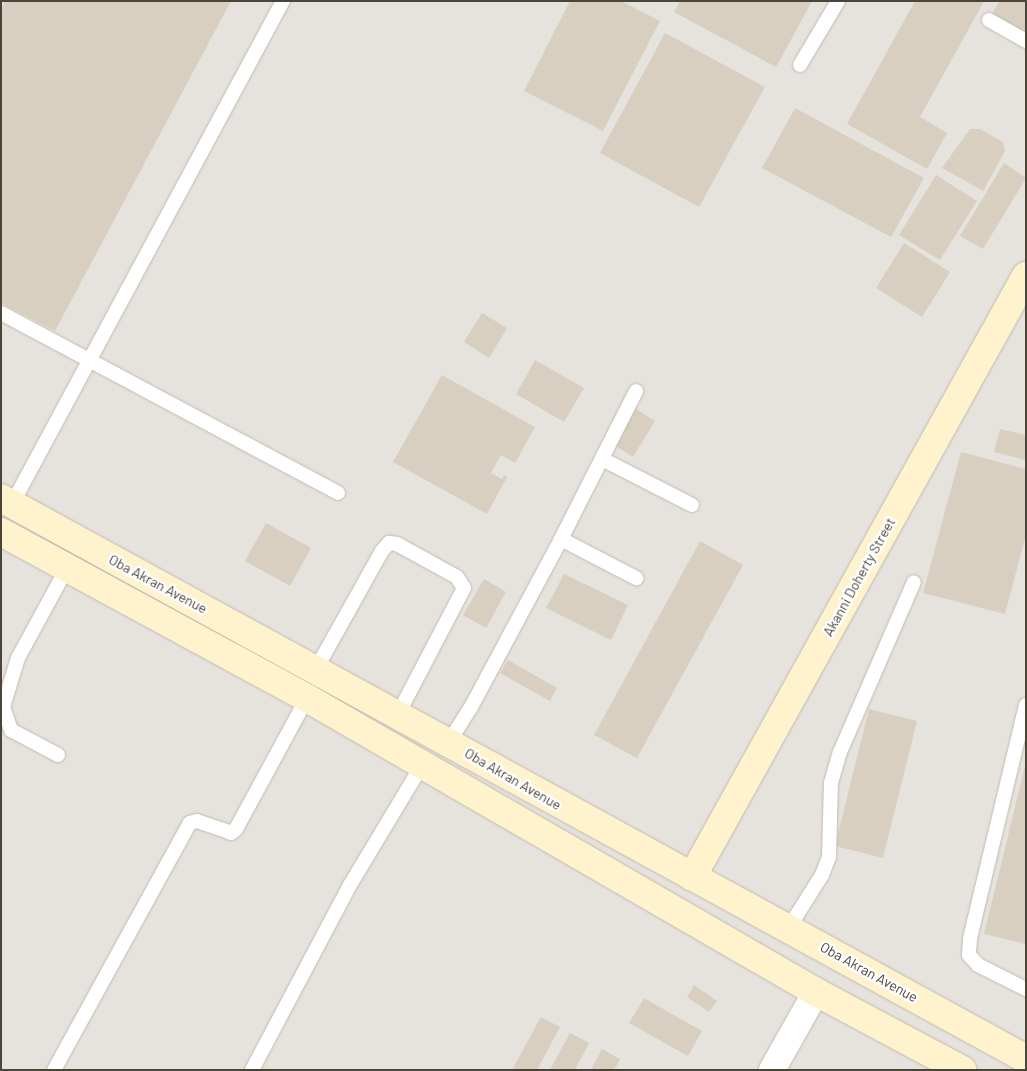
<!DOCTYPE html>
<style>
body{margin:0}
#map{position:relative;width:1027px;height:1071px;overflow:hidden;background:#f6f3ec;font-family:Barlow,sans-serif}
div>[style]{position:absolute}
.industrial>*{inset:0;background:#e6e2dd}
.building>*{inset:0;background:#d8cfc1}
.roads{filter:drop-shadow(0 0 1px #c2bbae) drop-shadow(0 0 1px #c2bbae)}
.lane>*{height:14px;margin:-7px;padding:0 7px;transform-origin:7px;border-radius:7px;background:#fff}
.street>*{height:26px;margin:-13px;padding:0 13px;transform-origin:13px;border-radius:13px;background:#fff}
.secondary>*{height:28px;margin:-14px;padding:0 14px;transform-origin:14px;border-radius:14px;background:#fff3cd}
span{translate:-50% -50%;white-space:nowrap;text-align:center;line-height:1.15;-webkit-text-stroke:5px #fff;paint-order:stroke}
.street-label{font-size:14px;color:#4b4439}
.frame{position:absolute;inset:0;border:2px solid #4b4439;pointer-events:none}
</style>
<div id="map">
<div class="industrial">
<div style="clip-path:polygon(1px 1px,1026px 1px,1026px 1070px,1px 1070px)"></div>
</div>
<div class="building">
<div style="clip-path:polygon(5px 1px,231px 1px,55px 331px,1px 303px,1px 9px)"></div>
<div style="clip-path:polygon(570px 1px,621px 1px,660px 21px,603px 131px,524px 91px)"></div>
<div style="clip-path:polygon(680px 1px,812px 1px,776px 67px,674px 12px)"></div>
<div style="clip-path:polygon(915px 1px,984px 1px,920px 117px,947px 133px,927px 169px,847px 124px)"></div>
<div style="clip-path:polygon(999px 1px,1026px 1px,1026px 35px,991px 17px)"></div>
<div style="clip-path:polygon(665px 33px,765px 87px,699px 207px,600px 153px)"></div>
<div style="clip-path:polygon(795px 108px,924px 178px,891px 237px,762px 168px)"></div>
<div style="clip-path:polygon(970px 129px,980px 129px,1003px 142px,1005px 151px,983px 191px,942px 168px)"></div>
<div style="clip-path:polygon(1004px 163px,1026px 178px,983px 249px,960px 236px)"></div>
<div style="clip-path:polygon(936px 175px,977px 201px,940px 260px,899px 235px)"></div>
<div style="clip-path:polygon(904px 243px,950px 272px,922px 317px,876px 288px)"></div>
<div style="clip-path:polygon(482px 313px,507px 328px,489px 358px,464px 342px)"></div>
<div style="clip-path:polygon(535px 360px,584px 388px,564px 422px,516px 394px)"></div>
<div style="clip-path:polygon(442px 375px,535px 427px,515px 463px,501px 455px,491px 473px,502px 479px,504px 475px,507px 477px,487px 514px,393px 462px)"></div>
<div style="clip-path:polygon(636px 409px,655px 421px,633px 457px,614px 445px)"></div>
<div style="clip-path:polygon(1000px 429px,1026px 435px,1026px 460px,994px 452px)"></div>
<div style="clip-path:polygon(961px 452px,1026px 469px,1026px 535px,1005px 614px,923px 593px)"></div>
<div style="clip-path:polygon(266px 523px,311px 548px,290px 586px,245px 561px)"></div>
<div style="clip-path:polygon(700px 541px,743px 565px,637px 758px,594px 735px)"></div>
<div style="clip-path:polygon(564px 574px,628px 605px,611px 640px,546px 608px)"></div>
<div style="clip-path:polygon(484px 579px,506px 592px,486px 628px,463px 615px)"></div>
<div style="clip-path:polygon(508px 660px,557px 688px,550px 701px,500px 673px)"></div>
<div style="clip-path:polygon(869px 709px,917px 721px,883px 858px,835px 846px)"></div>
<div style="clip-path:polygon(1025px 766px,1026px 766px,1026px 944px,984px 934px)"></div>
<div style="clip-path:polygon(694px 985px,717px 1001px,709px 1012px,687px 997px)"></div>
<div style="clip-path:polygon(644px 998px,702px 1031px,688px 1056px,629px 1023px)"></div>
<div style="clip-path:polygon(541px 1017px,560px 1027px,537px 1070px,512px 1070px)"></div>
<div style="clip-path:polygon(570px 1033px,589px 1043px,575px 1070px,550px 1070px)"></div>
<div style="clip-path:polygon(602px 1049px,620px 1059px,614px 1070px,591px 1070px)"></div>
</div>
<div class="roads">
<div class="lane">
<div style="left:989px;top:20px;width:43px;rotate:29.6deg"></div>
<div style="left:800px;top:65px;width:74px;rotate:-59.3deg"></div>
<div style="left:1px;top:313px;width:382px;rotate:28.1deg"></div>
<div style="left:602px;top:459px;width:101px;rotate:27.1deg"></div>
<div style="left:12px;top:504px;width:571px;rotate:-61.69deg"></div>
<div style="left:561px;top:539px;width:85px;rotate:27.5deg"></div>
<div style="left:316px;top:669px;width:135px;rotate:-60.8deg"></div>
<div style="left:382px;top:551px;width:11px;rotate:-49deg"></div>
<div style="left:389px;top:543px;width:8px;rotate:7deg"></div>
<div style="left:397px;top:544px;width:68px;rotate:28.8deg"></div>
<div style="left:457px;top:577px;width:13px;rotate:58deg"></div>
<div style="left:464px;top:588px;width:142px;rotate:117.6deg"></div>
<div style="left:1026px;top:705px;width:241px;rotate:103.5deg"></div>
<div style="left:970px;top:939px;width:16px;rotate:94deg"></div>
<div style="left:969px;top:955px;width:13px;rotate:48deg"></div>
<div style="left:978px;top:965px;width:54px;rotate:26.6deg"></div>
<div style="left:449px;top:742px;width:39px;rotate:-58deg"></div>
<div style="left:470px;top:709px;width:193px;rotate:-61.8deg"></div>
<div style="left:561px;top:539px;width:166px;rotate:-63.1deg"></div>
<div style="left:58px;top:755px;width:53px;rotate:-152deg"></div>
<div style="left:11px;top:730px;width:24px;rotate:-109deg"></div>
<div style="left:3px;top:707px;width:51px;rotate:-73deg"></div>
<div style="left:18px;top:658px;width:102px;rotate:-61.4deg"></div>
<div style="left:788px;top:929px;width:64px;rotate:-57.8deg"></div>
<div style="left:822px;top:875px;width:19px;rotate:-69deg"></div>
<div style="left:829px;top:857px;width:74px;rotate:-88.5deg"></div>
<div style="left:831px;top:783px;width:32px;rotate:-74deg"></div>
<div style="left:840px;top:752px;width:185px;rotate:-66.5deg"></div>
<div style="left:54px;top:1070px;width:282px;rotate:-61.2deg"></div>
<div style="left:190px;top:823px;width:7px;rotate:-16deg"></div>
<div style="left:197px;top:821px;width:36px;rotate:19deg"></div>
<div style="left:231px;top:833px;width:6px;rotate:-39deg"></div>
<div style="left:236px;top:829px;width:149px;rotate:-61.5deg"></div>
<div style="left:252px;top:1070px;width:209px;rotate:-62.1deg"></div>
<div style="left:350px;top:885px;width:140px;rotate:-59deg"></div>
</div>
<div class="street">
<div style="left:772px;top:1070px;width:90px;rotate:-60.6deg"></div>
</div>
<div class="secondary">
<div style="left:1px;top:498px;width:1168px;rotate:28.69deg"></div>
<div style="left:1px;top:532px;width:348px;rotate:28.5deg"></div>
<div style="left:307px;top:698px;width:588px;rotate:30.01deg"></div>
<div style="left:816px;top:992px;width:166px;rotate:28.1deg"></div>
<div style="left:692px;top:877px;width:688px;rotate:-60.94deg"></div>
</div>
</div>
<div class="street-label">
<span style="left:859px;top:577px;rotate:-61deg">Akanni Doherty Street</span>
<span style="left:158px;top:584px;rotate:28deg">Oba Akran Avenue</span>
<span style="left:513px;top:779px;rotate:30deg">Oba Akran Avenue</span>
<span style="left:869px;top:972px;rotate:29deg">Oba Akran Avenue</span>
</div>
<div class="frame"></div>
</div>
